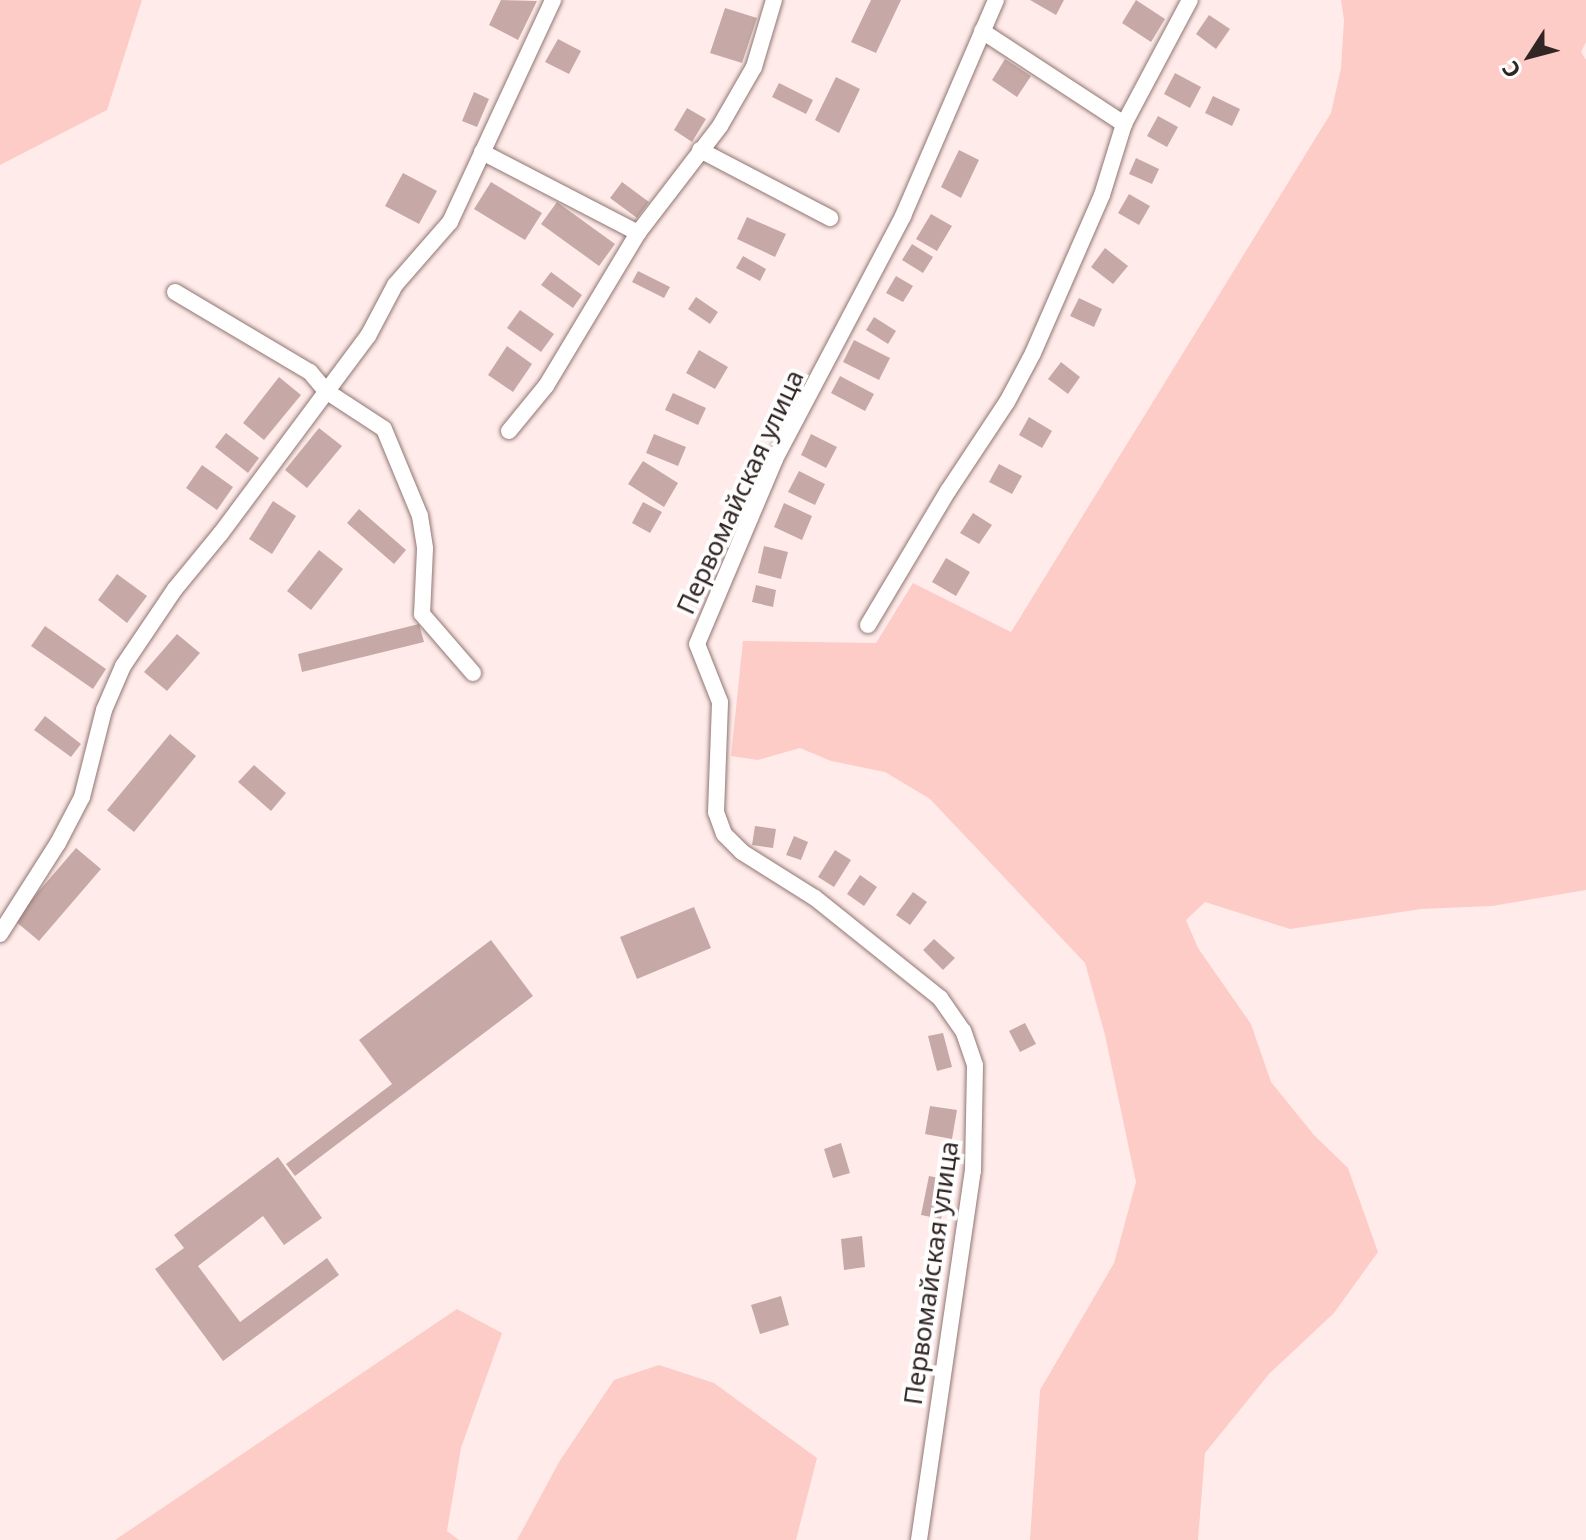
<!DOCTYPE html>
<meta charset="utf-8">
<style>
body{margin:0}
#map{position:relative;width:1586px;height:1540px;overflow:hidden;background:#ffecea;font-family:"Noto Sans",sans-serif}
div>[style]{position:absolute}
.green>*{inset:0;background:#fdccc7}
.building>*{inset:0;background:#c6a9a6}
.roads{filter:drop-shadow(0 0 2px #907572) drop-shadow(0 0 2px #907572)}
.minor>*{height:16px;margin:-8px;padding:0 8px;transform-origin:8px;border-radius:8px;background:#fff}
span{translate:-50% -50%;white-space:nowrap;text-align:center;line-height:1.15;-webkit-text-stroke:8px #fefefe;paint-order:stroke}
.street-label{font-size:26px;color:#322625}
.north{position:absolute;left:1490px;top:16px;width:80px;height:80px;-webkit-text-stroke:6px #fefefe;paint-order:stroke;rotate:234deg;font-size:22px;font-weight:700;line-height:32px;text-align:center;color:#322625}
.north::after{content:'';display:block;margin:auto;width:28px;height:36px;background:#322625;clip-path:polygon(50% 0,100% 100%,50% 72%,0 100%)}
</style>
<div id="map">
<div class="green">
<div style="clip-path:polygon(0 0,142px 0,107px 110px,0 165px)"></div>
<div style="clip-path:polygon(1341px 0,1586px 0,1586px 42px,1581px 52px,1586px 60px,1586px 890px,1492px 906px,1421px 909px,1290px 929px,1205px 902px,1186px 920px,1198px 948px,1251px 1024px,1271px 1082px,1314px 1135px,1348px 1168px,1378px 1252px,1334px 1313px,1269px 1374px,1205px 1453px,1198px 1540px,1030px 1540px,1040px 1390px,1114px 1263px,1136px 1182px,1105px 1035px,1085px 963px,930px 799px,885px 772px,831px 761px,800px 748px,758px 760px,731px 756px,743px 641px,876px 643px,913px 583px,1011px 632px,1331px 113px,1341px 68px,1344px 20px)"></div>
<div style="clip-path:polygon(457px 1309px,502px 1333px,461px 1448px,447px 1531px,459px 1540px,115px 1540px)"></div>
<div style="clip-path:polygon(659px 1365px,714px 1383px,817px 1458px,796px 1540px,517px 1540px,559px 1462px,614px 1380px)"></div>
</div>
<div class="building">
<div style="clip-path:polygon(501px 0,537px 1px,518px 40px,489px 25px)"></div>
<div style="clip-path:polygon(871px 0,901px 0,876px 53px,851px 42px)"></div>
<div style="clip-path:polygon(1030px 0,1064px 0,1056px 15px)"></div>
<div style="clip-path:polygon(1136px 0,1165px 19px,1151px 42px,1122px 23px)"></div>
<div style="clip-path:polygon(725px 8px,757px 18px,742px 63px,710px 53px)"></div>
<div style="clip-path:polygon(1209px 15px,1230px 29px,1216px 49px,1196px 34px)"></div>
<div style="clip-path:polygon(558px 39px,581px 51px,569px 74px,545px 62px)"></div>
<div style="clip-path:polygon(1005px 59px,1031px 76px,1017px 97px,992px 80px)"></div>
<div style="clip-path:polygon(1175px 73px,1201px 87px,1190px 108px,1164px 94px)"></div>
<div style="clip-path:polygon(836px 77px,860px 89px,839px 133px,815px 120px)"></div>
<div style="clip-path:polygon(779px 83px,813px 100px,806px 114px,772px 97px)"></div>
<div style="clip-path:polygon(474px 92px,489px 99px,477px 127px,462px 121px)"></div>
<div style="clip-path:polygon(1213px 96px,1240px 109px,1232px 126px,1205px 113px)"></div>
<div style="clip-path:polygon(687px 108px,706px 119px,692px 142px,674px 130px)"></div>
<div style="clip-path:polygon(1158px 116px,1178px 127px,1167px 147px,1147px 136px)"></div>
<div style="clip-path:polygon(959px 150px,979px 160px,961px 198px,941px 187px)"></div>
<div style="clip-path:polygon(1136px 158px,1159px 169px,1152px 184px,1129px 174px)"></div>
<div style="clip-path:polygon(403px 173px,437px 191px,419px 224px,385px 206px)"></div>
<div style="clip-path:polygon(491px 182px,542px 213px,525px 240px,474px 209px)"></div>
<div style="clip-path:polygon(622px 182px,649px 202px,637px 218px,610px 198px)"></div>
<div style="clip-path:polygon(1129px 194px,1150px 206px,1139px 225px,1118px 213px)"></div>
<div style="clip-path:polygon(557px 202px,615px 244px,599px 266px,541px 224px)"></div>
<div style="clip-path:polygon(931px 214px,952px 226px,937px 251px,916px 239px)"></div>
<div style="clip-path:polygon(747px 217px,786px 234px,775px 257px,737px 239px)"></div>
<div style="clip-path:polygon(912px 244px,933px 257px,923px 273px,902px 260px)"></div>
<div style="clip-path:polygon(1105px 248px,1128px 266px,1113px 284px,1091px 267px)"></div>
<div style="clip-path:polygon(743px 256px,766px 269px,760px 281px,736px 268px)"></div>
<div style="clip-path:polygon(638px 271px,670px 287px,664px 298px,632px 282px)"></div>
<div style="clip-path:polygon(551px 272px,582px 295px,573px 308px,541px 285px)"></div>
<div style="clip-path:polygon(896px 276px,913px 286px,903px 302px,886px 293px)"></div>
<div style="clip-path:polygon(696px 297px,718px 312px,710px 324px,688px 309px)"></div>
<div style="clip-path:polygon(1079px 298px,1102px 309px,1094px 327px,1070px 316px)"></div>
<div style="clip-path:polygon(520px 310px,554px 334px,541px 352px,507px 328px)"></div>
<div style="clip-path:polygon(874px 317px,896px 331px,888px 344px,866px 330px)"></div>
<div style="clip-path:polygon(854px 340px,890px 358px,879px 380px,843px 362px)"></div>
<div style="clip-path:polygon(507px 346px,532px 364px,513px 392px,488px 375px)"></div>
<div style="clip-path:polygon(699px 350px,728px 367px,715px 389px,686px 373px)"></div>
<div style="clip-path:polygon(1061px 362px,1080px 377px,1068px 394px,1048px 379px)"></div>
<div style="clip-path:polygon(840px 376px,874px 394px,865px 411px,831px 393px)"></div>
<div style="clip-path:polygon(279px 377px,301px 395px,264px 440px,243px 423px)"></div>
<div style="clip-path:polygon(673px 393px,706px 408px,698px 425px,665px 410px)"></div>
<div style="clip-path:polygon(1029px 417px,1052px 431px,1042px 448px,1019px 435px)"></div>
<div style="clip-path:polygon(319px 428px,342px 446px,307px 488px,285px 470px)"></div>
<div style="clip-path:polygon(226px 433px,259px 458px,248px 473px,215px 447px)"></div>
<div style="clip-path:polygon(654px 434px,686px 447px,678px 466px,646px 453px)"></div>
<div style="clip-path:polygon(811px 434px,837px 447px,826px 468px,801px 455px)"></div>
<div style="clip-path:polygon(643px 461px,678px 483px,664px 507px,628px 484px)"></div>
<div style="clip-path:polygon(999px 464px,1022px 476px,1012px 494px,989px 482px)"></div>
<div style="clip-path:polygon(202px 465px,233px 487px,217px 510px,186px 488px)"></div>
<div style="clip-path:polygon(799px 471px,825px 484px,815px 505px,788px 492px)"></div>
<div style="clip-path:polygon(273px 501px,296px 516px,272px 554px,249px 539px)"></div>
<div style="clip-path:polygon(643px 502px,662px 512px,650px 533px,632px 523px)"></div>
<div style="clip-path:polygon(784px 503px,812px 516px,802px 540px,774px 527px)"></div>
<div style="clip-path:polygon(359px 509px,406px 550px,394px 564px,347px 523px)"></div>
<div style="clip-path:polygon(973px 513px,992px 525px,979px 544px,960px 533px)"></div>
<div style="clip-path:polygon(764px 546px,788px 552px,781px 579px,758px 573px)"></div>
<div style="clip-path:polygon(319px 550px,343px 569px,311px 610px,287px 591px)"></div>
<div style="clip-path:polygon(946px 558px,970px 572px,956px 596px,932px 582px)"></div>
<div style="clip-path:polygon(117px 574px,147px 596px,127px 623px,98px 600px)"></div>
<div style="clip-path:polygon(756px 585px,776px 590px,773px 607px,752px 602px)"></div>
<div style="clip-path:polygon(419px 624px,424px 642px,302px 672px,298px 654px)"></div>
<div style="clip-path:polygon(45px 626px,106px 669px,93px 689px,31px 646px)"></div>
<div style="clip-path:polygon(177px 634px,200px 653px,167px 691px,144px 672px)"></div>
<div style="clip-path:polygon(45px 716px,81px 744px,71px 757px,34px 730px)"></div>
<div style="clip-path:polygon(170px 734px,196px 756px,134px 832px,107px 810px)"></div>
<div style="clip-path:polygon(254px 765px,286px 793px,271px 811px,238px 782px)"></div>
<div style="clip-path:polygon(755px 826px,776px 829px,773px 848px,752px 845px)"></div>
<div style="clip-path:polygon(794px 836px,808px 842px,801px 860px,786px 855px)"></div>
<div style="clip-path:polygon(76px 848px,101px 869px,39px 941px,14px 920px)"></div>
<div style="clip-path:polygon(835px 850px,851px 860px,834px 887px,818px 877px)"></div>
<div style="clip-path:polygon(860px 875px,877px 887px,864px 906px,847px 894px)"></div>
<div style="clip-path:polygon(913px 892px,927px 902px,910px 925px,896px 915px)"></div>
<div style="clip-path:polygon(694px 907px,711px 948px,637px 979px,620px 937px)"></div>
<div style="clip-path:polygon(934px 939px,955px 958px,943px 970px,923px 950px)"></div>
<div style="clip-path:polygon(491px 940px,533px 996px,295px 1176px,286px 1164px,392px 1084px,359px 1040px)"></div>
<div style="clip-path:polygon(1025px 1023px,1036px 1044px,1020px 1052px,1009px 1031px)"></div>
<div style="clip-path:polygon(943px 1033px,952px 1067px,937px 1071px,928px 1036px)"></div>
<div style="clip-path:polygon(930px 1106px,957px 1110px,952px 1139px,925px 1134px)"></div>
<div style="clip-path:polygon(841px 1143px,850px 1173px,833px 1178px,824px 1149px)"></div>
<div style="clip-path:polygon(278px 1157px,322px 1218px,284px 1245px,263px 1216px,198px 1266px,240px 1322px,327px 1258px,339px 1275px,223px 1361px,155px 1269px,184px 1248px,174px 1235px)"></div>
<div style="clip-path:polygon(929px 1176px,949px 1180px,941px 1219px,921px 1215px)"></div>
<div style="clip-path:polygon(862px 1236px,865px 1267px,844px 1270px,841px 1239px)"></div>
<div style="clip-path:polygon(781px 1296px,789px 1325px,760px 1334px,751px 1305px)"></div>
</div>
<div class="roads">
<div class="minor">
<div style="left:982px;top:31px;width:170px;rotate:33.2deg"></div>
<div style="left:700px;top:150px;width:147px;rotate:27.6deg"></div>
<div style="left:482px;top:152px;width:176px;rotate:27.4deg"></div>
<div style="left:175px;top:292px;width:157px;rotate:30.7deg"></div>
<div style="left:310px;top:372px;width:25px;rotate:50deg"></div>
<div style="left:326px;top:391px;width:69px;rotate:33.2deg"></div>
<div style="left:384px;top:429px;width:94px;rotate:67.5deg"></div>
<div style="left:420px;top:516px;width:33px;rotate:81deg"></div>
<div style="left:425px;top:549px;width:65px;rotate:92.6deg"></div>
<div style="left:422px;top:614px;width:78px;rotate:49.2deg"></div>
<div style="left:509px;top:431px;width:58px;rotate:-50.6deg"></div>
<div style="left:546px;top:386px;width:179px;rotate:-59deg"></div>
<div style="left:638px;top:233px;width:135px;rotate:-52.5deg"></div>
<div style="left:720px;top:126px;width:68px;rotate:-60deg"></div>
<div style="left:754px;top:67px;width:70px;rotate:-73.4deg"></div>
<div style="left:868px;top:625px;width:156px;rotate:-59.2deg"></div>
<div style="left:948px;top:491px;width:107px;rotate:-56.5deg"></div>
<div style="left:1007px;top:402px;width:55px;rotate:-62deg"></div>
<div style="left:1033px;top:353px;width:172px;rotate:-66.4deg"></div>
<div style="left:1102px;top:195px;width:74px;rotate:-72.8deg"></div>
<div style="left:1124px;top:124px;width:140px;rotate:-62deg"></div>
<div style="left:0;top:934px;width:108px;rotate:-57.5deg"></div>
<div style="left:58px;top:843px;width:52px;rotate:-62.4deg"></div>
<div style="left:82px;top:797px;width:90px;rotate:-75.8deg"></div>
<div style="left:104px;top:710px;width:48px;rotate:-66.6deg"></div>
<div style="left:123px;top:666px;width:93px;rotate:-56deg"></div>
<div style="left:175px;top:589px;width:72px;rotate:-50.6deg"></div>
<div style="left:221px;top:533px;width:246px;rotate:-53.3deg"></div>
<div style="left:368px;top:336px;width:58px;rotate:-62.1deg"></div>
<div style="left:395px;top:285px;width:84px;rotate:-48.9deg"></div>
<div style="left:450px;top:222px;width:245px;rotate:-65.1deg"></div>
<div style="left:919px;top:1540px;width:373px;rotate:-81.7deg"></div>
<div style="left:973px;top:1171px;width:106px;rotate:-88.9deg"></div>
<div style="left:975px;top:1065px;width:36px;rotate:-109deg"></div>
<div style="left:963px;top:1031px;width:40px;rotate:-124.9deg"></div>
<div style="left:940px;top:998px;width:160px;rotate:-141.3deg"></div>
<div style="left:815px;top:898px;width:86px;rotate:-147.8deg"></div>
<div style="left:742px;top:852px;width:25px;rotate:-135deg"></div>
<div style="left:724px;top:834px;width:23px;rotate:-110deg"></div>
<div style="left:716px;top:812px;width:110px;rotate:-87.9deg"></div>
<div style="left:720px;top:702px;width:62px;rotate:-111.6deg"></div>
<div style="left:697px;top:644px;width:201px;rotate:-67.1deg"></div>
<div style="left:775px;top:459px;width:275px;rotate:-62.2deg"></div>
<div style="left:903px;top:216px;width:235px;rotate:-66.7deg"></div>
</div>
</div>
<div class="street-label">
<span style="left:740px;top:492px;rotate:-65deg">Первомайская улица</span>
<span style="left:931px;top:1273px;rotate:-82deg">Первомайская улица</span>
</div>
<div class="north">С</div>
</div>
